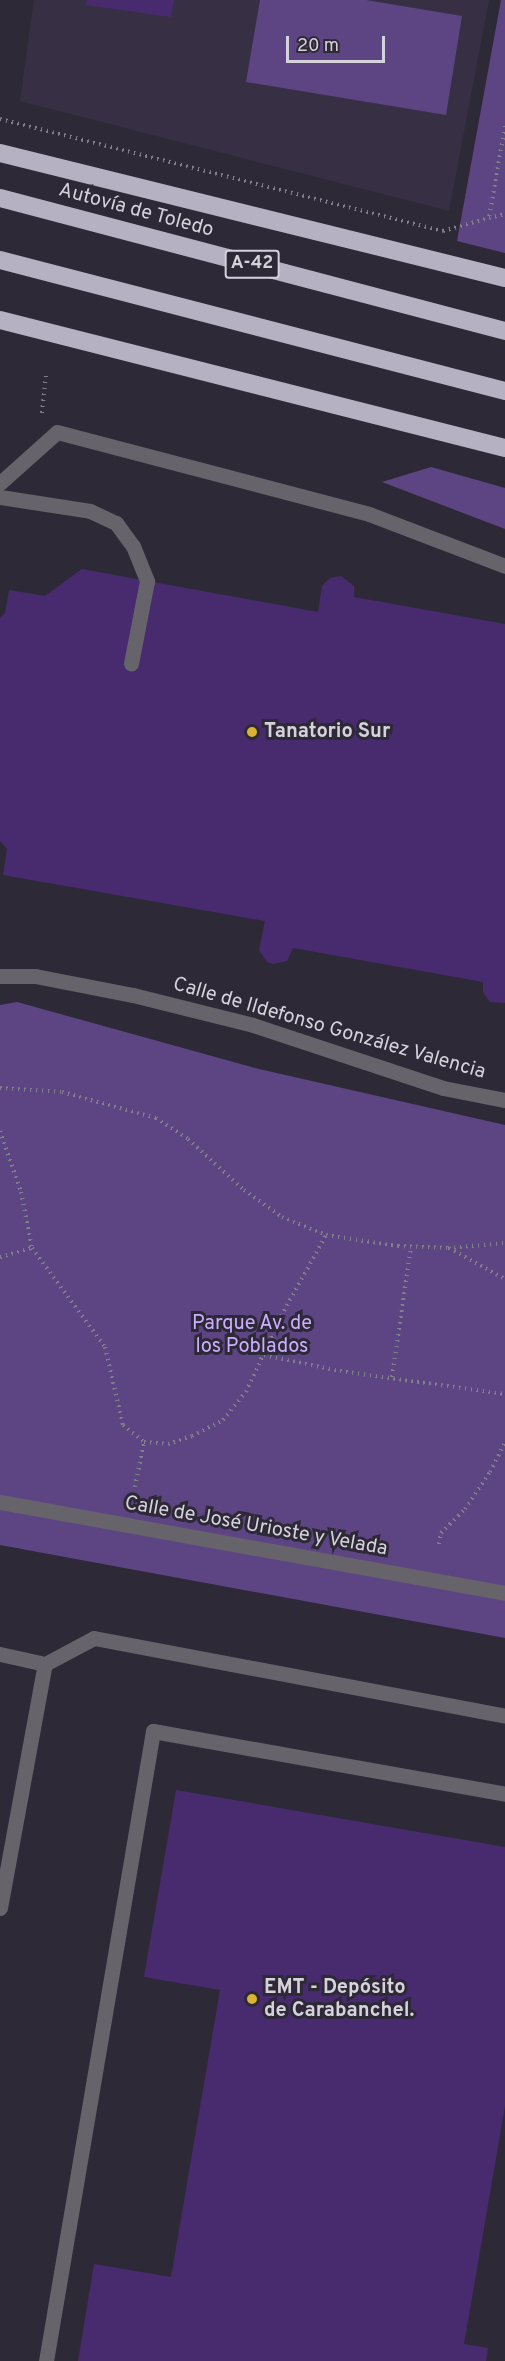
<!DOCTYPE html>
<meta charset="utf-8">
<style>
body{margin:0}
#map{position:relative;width:505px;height:2361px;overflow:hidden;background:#2e2937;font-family:Overpass,sans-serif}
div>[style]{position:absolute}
.built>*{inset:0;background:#373044}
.green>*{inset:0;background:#5d4583}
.building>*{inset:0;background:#482b6f}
.path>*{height:4px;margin-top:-2px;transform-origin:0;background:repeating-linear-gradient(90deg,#827e8a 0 1.5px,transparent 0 6px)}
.minor>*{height:15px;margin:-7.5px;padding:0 7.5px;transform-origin:7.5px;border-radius:7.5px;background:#66636b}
.highway>*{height:18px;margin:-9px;padding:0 9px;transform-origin:9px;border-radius:9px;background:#b5b0c2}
.dots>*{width:16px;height:16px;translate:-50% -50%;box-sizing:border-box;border:3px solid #2e2937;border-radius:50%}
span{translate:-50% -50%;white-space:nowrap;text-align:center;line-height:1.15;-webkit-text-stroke:6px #2e2937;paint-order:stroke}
.shield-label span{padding:2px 4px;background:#2e2937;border:2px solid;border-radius:4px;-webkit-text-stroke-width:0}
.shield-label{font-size:18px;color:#d5d2dc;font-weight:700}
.street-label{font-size:20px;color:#d5d2dc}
.poi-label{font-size:20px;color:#d5d2dc;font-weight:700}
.left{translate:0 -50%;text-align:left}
.park-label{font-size:20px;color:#cbaefe}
.scale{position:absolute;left:286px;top:36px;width:99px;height:27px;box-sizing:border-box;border:3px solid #d5d2dc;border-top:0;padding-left:8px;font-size:18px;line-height:21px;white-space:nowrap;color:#d5d2dc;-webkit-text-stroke:4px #2e2937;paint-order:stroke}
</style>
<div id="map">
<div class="built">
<div style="clip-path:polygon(34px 0,489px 0,449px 211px,20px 101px)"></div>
</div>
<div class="green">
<div style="clip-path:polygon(260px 0,366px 0,462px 16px,446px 115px,246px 82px)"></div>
<div style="clip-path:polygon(501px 0,505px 0,505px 253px,457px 241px)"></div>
<div style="clip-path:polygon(431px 467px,505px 488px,505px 529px,382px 482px)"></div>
<div style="clip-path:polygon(17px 1002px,259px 1069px,505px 1125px,505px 1638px,0 1545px,0 1005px)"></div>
</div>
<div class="building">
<div style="clip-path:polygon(87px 0,174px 0,171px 17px,86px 5px)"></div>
<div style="clip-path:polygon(82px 569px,318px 612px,322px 586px,330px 578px,341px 576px,354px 586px,354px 597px,505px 624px,505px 1003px,490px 1002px,483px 992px,483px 982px,293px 948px,287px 961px,273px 964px,267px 962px,259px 950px,265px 921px,3px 875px,7px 849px,0 841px,0 618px,5px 613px,9px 590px,45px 596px)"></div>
<div style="clip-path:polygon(176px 1790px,505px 1847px,505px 2106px,464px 2344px,488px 2348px,486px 2361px,78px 2361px,94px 2264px,171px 2277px,220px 1990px,144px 1977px)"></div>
</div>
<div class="path">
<div style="left:0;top:119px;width:457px;rotate:14.2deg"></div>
<div style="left:443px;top:231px;width:48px;rotate:-15.8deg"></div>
<div style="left:505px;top:126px;width:93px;rotate:99.9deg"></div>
<div style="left:489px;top:218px;width:16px;rotate:-14deg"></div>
<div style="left:42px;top:413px;width:38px;rotate:-84deg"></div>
<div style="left:0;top:1088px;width:62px;rotate:3.7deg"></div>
<div style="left:62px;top:1092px;width:98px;rotate:15.5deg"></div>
<div style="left:156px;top:1118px;width:38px;rotate:33deg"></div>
<div style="left:188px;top:1139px;width:76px;rotate:42.3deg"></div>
<div style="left:244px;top:1190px;width:47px;rotate:35.4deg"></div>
<div style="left:282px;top:1217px;width:48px;rotate:22.2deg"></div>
<div style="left:326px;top:1235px;width:73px;rotate:8.7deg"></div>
<div style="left:398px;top:1246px;width:50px;rotate:2.3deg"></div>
<div style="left:448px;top:1248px;width:57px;rotate:-5deg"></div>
<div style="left:0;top:1131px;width:65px;rotate:71deg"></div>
<div style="left:21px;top:1192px;width:57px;rotate:78.9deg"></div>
<div style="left:32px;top:1248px;width:123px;rotate:53.6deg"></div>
<div style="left:105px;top:1347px;width:80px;rotate:77deg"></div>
<div style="left:123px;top:1425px;width:27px;rotate:39deg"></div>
<div style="left:144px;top:1442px;width:24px;rotate:5deg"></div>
<div style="left:168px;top:1444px;width:25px;rotate:-18deg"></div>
<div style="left:192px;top:1436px;width:35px;rotate:-27deg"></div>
<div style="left:223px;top:1420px;width:36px;rotate:-51deg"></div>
<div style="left:246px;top:1392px;width:84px;rotate:-65.3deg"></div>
<div style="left:281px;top:1316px;width:93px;rotate:-60.9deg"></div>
<div style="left:449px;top:1248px;width:64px;rotate:29deg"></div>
<div style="left:0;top:1257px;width:33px;rotate:-16deg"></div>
<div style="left:264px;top:1355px;width:78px;rotate:11.9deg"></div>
<div style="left:340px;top:1371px;width:167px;rotate:7.9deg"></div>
<div style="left:392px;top:1377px;width:131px;rotate:-81.7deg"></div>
<div style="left:135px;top:1487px;width:46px;rotate:-78.7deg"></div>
<div style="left:439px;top:1544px;width:11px;rotate:-80deg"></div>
<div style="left:441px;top:1533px;width:34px;rotate:-45deg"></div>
<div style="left:465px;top:1509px;width:45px;rotate:-56deg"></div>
<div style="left:490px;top:1472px;width:34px;rotate:-63deg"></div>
</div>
<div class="minor">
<div style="left:0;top:483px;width:76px;rotate:-41.8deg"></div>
<div style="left:57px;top:432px;width:323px;rotate:14.7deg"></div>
<div style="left:369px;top:514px;width:146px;rotate:20.9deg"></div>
<div style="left:0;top:497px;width:91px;rotate:8.8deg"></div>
<div style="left:90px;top:511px;width:29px;rotate:25deg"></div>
<div style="left:116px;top:523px;width:29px;rotate:54deg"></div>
<div style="left:133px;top:546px;width:38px;rotate:68deg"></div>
<div style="left:147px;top:581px;width:84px;rotate:101deg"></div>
<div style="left:0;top:976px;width:35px"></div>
<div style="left:35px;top:976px;width:100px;rotate:11deg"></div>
<div style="left:133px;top:995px;width:124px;rotate:14deg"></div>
<div style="left:253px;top:1025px;width:200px;rotate:18.3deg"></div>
<div style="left:443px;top:1088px;width:63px;rotate:11deg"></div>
<div style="left:0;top:1502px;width:513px;rotate:10.21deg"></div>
<div style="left:0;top:1654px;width:46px;rotate:12.5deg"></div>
<div style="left:45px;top:1664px;width:55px;rotate:-28deg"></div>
<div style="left:94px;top:1638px;width:418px;rotate:10.7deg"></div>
<div style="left:0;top:1908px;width:248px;rotate:-79.6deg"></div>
<div style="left:46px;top:2361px;width:639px;rotate:-80.36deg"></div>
<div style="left:153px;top:1731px;width:358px;rotate:10.1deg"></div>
</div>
<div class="highway">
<div style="left:0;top:153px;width:520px;rotate:13.9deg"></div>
<div style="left:0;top:198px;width:522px;rotate:14.75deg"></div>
<div style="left:0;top:260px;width:522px;rotate:14.54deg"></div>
<div style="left:0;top:320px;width:521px;rotate:14.22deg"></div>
</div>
<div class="dots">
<div style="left:252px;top:732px;background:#dab333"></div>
<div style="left:252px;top:1999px;background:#dab333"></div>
</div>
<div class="shield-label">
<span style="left:252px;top:264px">A-42</span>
</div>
<div class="street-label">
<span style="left:136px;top:211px;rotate:15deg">Autovía de Toledo</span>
<span style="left:329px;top:1029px;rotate:16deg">Calle de Ildefonso González Valencia</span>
<span style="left:256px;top:1527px;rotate:10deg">Calle de José Urioste y Velada</span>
</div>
<div class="poi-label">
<span class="left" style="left:264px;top:732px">Tanatorio Sur</span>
<span class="left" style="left:264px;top:2000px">EMT - Depósito<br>de Carabanchel.</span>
</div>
<div class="park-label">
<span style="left:252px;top:1336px">Parque Av. de<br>los Poblados</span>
</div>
<div class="scale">20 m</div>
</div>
